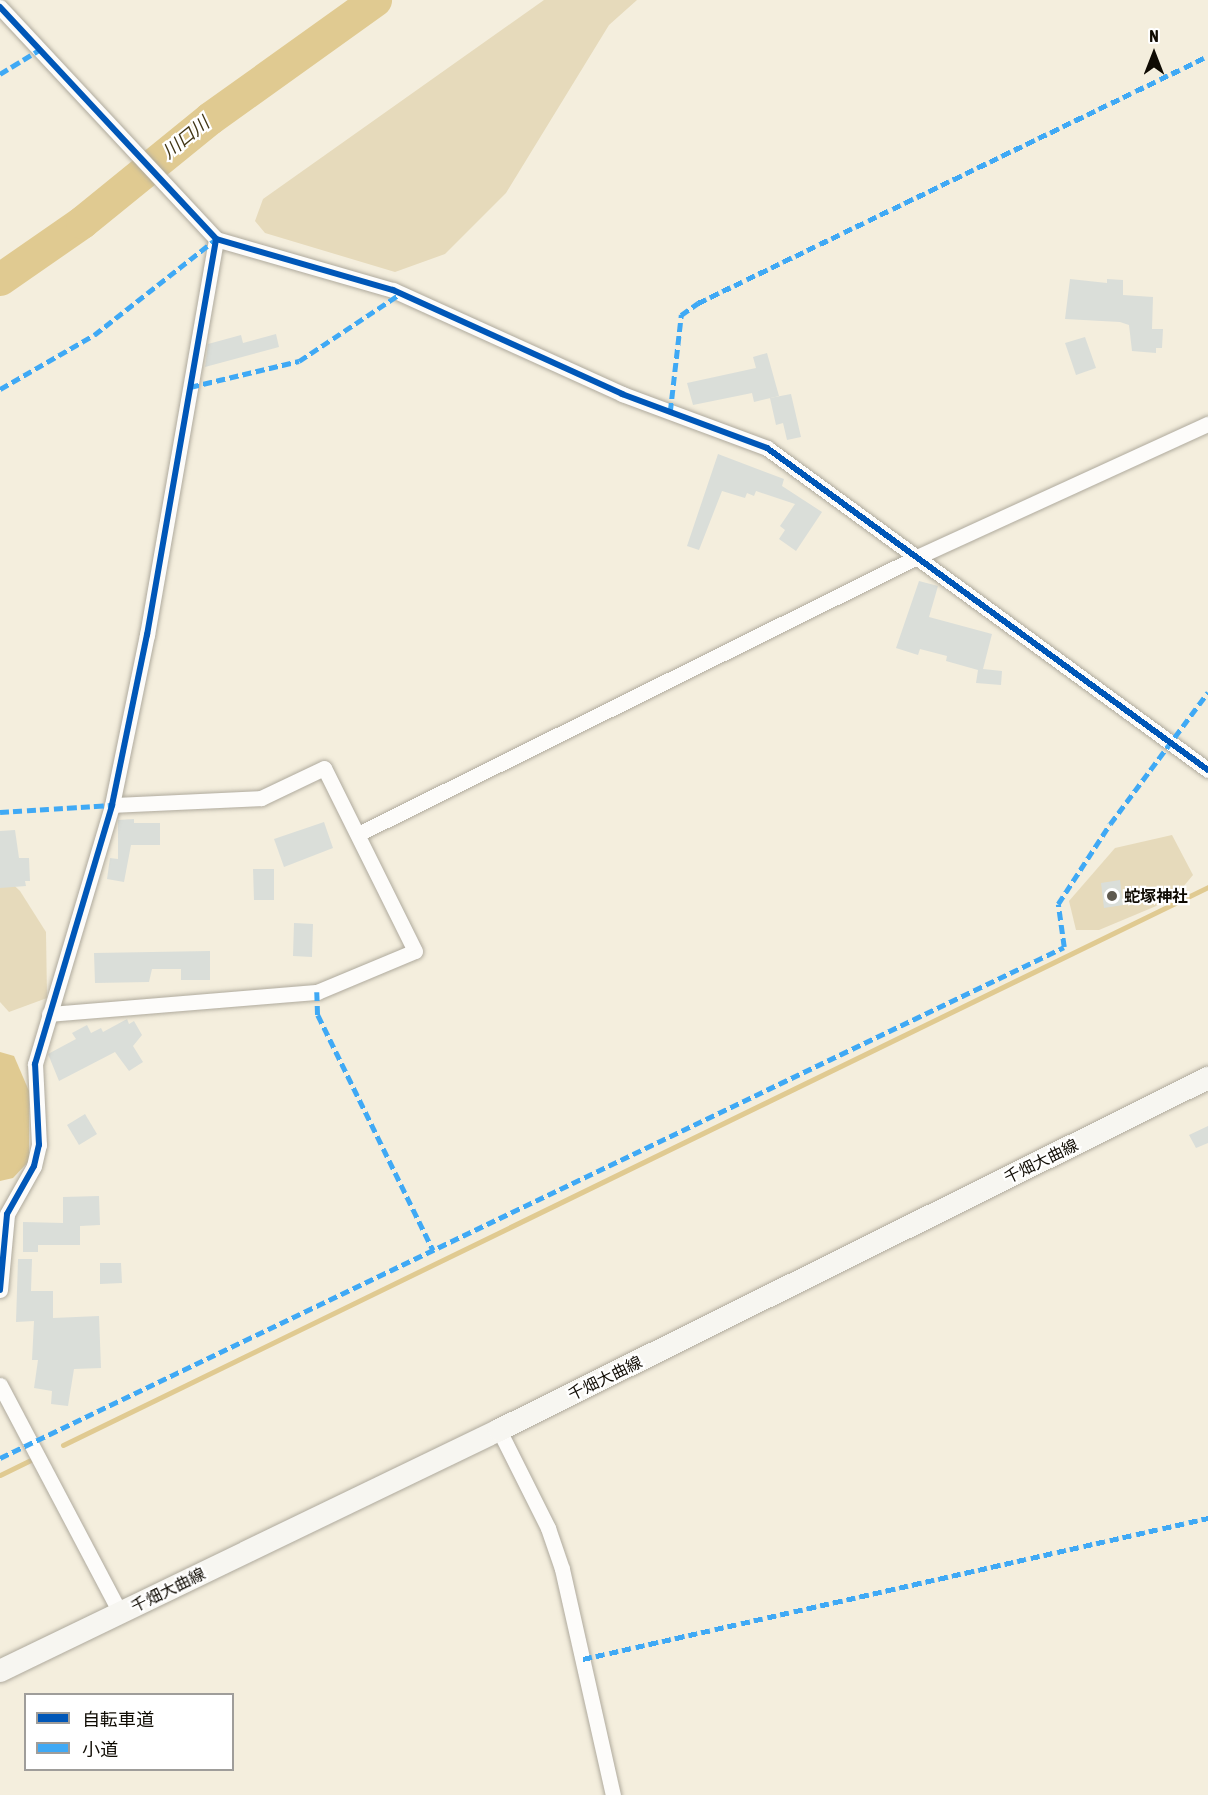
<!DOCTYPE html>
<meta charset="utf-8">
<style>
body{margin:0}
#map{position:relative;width:1208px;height:1795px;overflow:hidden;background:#f4eedd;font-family:"Asap Condensed","Noto Sans JP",sans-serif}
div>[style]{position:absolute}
.green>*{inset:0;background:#e6dabb}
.water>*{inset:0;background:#e0ca91}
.stream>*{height:5px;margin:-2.5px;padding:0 2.5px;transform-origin:2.5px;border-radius:2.5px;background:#e0ca91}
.river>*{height:33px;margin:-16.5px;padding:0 16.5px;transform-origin:16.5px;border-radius:16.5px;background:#e0ca91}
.building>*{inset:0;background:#daded9}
.roads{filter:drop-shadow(0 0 2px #afaa9d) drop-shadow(0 0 2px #afaa9d)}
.minor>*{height:15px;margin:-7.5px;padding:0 7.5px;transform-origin:7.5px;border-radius:7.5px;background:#fdfcfa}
.secondary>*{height:22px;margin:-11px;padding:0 11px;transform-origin:11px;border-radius:11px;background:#f7f6f1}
.quiet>*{height:4.5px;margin-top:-2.25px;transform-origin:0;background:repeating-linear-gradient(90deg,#3fa9f5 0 9px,transparent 0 13.5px)}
.cycleway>*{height:6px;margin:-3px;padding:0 3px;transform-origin:3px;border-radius:3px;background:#0057b8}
.dots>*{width:16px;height:16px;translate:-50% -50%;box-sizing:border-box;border:3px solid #fff;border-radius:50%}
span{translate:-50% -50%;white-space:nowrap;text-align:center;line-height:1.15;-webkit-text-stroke:4.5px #fff;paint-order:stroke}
.poi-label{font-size:16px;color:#0f0b03;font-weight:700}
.left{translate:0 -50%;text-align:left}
.street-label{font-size:16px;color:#0f0b03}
.water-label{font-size:18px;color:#423616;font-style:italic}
.legend{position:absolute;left:24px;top:1693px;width:210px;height:78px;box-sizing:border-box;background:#fff;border:2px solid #9f9d9a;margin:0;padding:8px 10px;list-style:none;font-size:18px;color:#0f0b03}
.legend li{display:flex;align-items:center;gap:12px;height:30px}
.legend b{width:30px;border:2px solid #9f9d9a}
.north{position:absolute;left:1124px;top:24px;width:60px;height:60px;-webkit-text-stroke:4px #fff;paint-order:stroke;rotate:0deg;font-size:16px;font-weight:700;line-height:24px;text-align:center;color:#0f0b03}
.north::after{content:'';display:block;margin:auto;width:21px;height:27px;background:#0f0b03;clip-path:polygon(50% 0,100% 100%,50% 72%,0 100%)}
</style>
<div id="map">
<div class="green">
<div style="clip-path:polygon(544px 0,637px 0,609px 25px,506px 193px,445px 254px,395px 272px,265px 233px,255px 221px,263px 199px)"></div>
<div style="clip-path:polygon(1172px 835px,1193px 875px,1173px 899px,1099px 930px,1076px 930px,1069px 901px,1115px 848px)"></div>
<div style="clip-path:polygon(0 872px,20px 891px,46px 932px,47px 998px,9px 1012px,0 1002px)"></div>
</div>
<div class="water">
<div style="clip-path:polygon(0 1052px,14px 1056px,29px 1091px,29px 1161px,13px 1178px,0 1181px)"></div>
</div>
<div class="stream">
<div style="left:63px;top:1445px;width:1274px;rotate:-25.98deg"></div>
<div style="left:0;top:1475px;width:37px;rotate:-26deg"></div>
</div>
<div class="river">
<div style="left:0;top:279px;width:100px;rotate:-34.8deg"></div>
<div style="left:82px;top:222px;width:165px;rotate:-39.1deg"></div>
<div style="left:210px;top:118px;width:203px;rotate:-35.6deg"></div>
</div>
<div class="building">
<div style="clip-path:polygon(1070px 279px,1107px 283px,1107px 279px,1123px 280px,1123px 295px,1153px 297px,1152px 329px,1163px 329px,1162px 348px,1156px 348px,1156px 353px,1132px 351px,1129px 325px,1120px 322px,1065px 319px)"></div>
<div style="clip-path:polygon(276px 334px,279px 347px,205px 367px,208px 344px,241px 335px,243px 343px)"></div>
<div style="clip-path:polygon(1085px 337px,1096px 368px,1076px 375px,1065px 343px)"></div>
<div style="clip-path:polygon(767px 353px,779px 396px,754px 402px,752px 393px,693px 405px,687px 383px,756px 368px,753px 357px)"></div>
<div style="clip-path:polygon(791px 394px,801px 437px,787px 440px,783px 423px,776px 425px,770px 398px)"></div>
<div style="clip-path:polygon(718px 454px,784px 479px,782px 486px,822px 512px,796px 551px,779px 539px,785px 530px,780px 526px,795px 504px,756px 491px,754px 496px,747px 493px,745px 498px,722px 491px,699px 550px,687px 546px)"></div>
<div style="clip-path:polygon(919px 581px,938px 586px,929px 617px,992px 634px,983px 669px,1002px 671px,1001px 685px,976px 683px,978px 670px,946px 661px,947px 656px,920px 649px,918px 655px,896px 648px)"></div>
<div style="clip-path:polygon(134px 819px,134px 823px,160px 823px,160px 845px,131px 845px,124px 882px,107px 879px,110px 858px,118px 859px,118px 820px)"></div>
<div style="clip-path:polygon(324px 822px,333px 848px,284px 867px,274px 839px)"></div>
<div style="clip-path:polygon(15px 830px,19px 858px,29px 858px,30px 881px,25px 881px,26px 886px,0 888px,0 831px)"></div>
<div style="clip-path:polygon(253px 869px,274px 869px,274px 900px,254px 900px)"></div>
<div style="clip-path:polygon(1120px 880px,1123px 905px,1104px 908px,1101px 883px)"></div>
<div style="clip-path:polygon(294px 923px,313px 924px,312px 957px,293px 956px)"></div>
<div style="clip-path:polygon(210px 951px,210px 980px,181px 980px,181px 969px,152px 969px,149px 982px,95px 983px,94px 953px)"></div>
<div style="clip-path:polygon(127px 1019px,129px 1024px,134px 1021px,142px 1035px,133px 1046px,143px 1062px,129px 1071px,115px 1052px,59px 1081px,48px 1054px,76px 1039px,72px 1033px,87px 1025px,91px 1033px,101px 1028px,103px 1032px)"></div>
<div style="clip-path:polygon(85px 1114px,97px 1134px,79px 1145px,67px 1125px)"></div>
<div style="clip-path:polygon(1208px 1126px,1208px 1143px,1196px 1148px,1189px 1135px)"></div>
<div style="clip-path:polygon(99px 1196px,100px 1225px,80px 1226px,80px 1245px,38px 1245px,38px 1252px,23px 1252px,23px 1222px,63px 1223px,63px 1197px)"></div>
<div style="clip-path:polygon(18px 1259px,32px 1259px,31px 1291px,53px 1291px,53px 1318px,99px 1316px,101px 1368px,74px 1369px,68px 1406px,51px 1404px,52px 1391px,34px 1388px,38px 1360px,32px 1360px,34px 1321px,16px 1322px)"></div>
<div style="clip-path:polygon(100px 1263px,121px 1263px,122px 1283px,100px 1284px)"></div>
</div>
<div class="roads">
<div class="minor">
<div style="left:0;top:7px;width:317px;rotate:47deg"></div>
<div style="left:216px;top:239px;width:184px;rotate:16.1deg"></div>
<div style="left:393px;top:290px;width:252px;rotate:24.4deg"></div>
<div style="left:622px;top:394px;width:155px;rotate:20.4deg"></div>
<div style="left:767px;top:448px;width:546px;rotate:36.14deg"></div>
<div style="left:358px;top:834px;width:624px;rotate:-26.36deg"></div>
<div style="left:917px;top:557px;width:320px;rotate:-24.6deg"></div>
<div style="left:49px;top:1014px;width:269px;rotate:-4.7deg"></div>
<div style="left:317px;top:992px;width:106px;rotate:-22.7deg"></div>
<div style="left:415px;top:951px;width:204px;rotate:-116.4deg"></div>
<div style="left:324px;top:768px;width:70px;rotate:154.5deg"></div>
<div style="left:261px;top:798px;width:149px;rotate:177.3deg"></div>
<div style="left:0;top:1290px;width:76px;rotate:-84.7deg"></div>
<div style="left:7px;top:1214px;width:55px;rotate:-60.6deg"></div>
<div style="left:34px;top:1166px;width:22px;rotate:-77deg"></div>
<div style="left:39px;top:1145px;width:81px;rotate:-92.8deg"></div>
<div style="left:35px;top:1064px;width:270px;rotate:-73.4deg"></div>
<div style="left:112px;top:805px;width:174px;rotate:-78.4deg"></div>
<div style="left:147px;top:635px;width:402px;rotate:-80.1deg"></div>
<div style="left:0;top:1385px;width:258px;rotate:62.2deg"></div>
<div style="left:499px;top:1430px;width:110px;rotate:63.4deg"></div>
<div style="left:548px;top:1528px;width:43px;rotate:71.1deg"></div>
<div style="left:562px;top:1569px;width:232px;rotate:77.3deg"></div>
</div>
<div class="secondary">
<div style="left:0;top:1671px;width:554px;rotate:-25.78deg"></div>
<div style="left:499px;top:1430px;width:792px;rotate:-26.4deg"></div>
</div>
</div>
<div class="quiet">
<div style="left:0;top:74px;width:46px;rotate:-31.6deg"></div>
<div style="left:190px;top:387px;width:112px;rotate:-13.4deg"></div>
<div style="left:299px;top:361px;width:121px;rotate:-33.6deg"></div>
<div style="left:0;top:389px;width:108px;rotate:-29.9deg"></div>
<div style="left:94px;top:335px;width:155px;rotate:-38.2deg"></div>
<div style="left:670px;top:412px;width:98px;rotate:-83.5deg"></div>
<div style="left:681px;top:315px;width:21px;rotate:-35deg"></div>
<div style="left:698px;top:303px;width:567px;rotate:-25.84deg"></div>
<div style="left:0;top:812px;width:112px;rotate:-3.6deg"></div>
<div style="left:317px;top:992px;width:23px;rotate:88deg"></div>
<div style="left:318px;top:1015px;width:262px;rotate:63.9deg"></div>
<div style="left:0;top:1458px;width:1180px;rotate:-25.65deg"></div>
<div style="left:1064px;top:947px;width:43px;rotate:-97.9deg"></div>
<div style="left:1058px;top:904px;width:95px;rotate:-57deg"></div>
<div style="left:1110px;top:824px;width:164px;rotate:-53.4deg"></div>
<div style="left:583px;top:1659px;width:641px;rotate:-12.71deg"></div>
</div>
<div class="cycleway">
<div style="left:0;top:7px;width:317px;rotate:47deg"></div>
<div style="left:216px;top:239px;width:184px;rotate:16.1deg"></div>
<div style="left:393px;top:290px;width:252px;rotate:24.4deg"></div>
<div style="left:622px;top:394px;width:155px;rotate:20.4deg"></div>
<div style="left:767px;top:448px;width:546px;rotate:36.14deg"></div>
<div style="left:0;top:1290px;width:76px;rotate:-84.7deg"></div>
<div style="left:7px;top:1214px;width:55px;rotate:-60.6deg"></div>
<div style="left:34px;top:1166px;width:22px;rotate:-77deg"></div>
<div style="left:39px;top:1145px;width:81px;rotate:-92.8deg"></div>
<div style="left:35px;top:1064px;width:270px;rotate:-73.4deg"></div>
<div style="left:112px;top:805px;width:174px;rotate:-78.4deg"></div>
<div style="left:147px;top:635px;width:402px;rotate:-80.1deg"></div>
</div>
<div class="dots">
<div style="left:1112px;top:896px;background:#5f5a4f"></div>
</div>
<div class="poi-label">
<span class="left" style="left:1124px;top:896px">蛇塚神社</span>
</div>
<div class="street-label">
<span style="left:1041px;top:1161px;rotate:-26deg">千畑大曲線</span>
<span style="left:605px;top:1378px;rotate:-26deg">千畑大曲線</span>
<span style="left:168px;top:1590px;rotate:-26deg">千畑大曲線</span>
</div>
<div class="water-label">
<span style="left:186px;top:138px;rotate:-39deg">川口川</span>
</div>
<ul class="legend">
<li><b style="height:8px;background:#0057b8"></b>自転車道</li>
<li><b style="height:8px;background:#3fa9f5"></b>小道</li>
</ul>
<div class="north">N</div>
</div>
